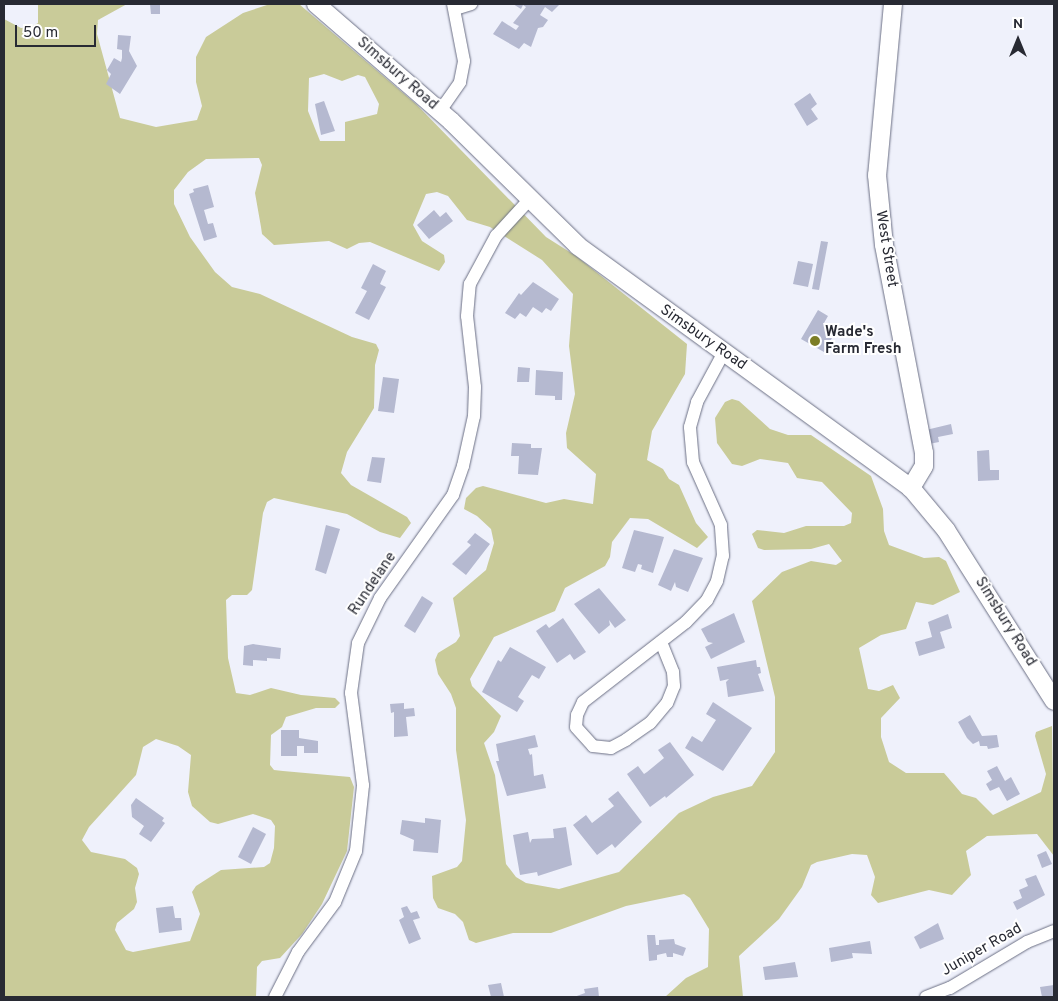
<!DOCTYPE html>
<style>
body{margin:0}
#map{position:relative;width:1058px;height:1001px;overflow:hidden;background:#eff1fb;font-family:Overpass,sans-serif}
div>[style]{position:absolute}
.green>*{inset:0;background:#c9cb99}
.building>*{inset:0;background:#b5b9d0}
.roads{filter:drop-shadow(0 0 1px #6b6f84) drop-shadow(0 0 1px #6b6f84)}
.street>*{height:12px;margin:-6px;padding:0 6px;transform-origin:6px;border-radius:6px;background:#fff}
.secondary>*{height:18px;margin:-9px;padding:0 9px;transform-origin:9px;border-radius:9px;background:#fff}
.dots>*{width:14px;height:14px;translate:-50% -50%;box-sizing:border-box;border:2px solid #fff;border-radius:50%}
span{translate:-50% -50%;white-space:nowrap;text-align:center;line-height:1.15;-webkit-text-stroke:4px #fff;paint-order:stroke}
.street-label{font-size:15px;color:#282a33}
.poi-label{font-size:15px;color:#282a33;font-weight:700}
.left{translate:0 -50%;text-align:left}
.frame{position:absolute;inset:0;border:5px solid #282a33;pointer-events:none}
.north{position:absolute;left:993px;top:15px;width:50px;height:50px;-webkit-text-stroke:4px #fff;paint-order:stroke;rotate:0deg;font-size:14px;font-weight:700;line-height:20px;text-align:center;color:#282a33}
.north::after{content:'';display:block;margin:auto;width:18px;height:22px;background:#282a33;clip-path:polygon(50% 0,100% 100%,50% 72%,0 100%)}
.scale{position:absolute;left:15px;top:25px;width:81px;height:22px;box-sizing:border-box;border:2px solid #282a33;border-top:0;padding-left:6px;font-size:15px;line-height:18px;white-space:nowrap;color:#282a33;-webkit-text-stroke:4px #fff;paint-order:stroke}
</style>
<div id="map">
<div class="green">
<div style="clip-path:polygon(evenodd,38px 4px,127px 4px,98px 20px,97px 34px,120px 118px,156px 127px,197px 120px,202px 106px,196px 82px,196px 57px,206px 37px,243px 13px,270px 4px,299px 4px,416px 104px,546px 237px,576px 256px,687px 344px,685px 374px,652px 431px,647px 460px,663px 469px,669px 479px,679px 485px,696px 523px,708px 537px,697px 548px,648px 519px,630px 518px,612px 542px,610px 557px,605px 566px,565px 588px,555px 611px,494px 637px,470px 679px,472px 686px,501px 716px,494px 732px,484px 743px,495px 775px,506px 864px,516px 877px,526px 883px,559px 889px,619px 872px,679px 813px,713px 797px,752px 786px,775px 752px,775px 697px,752px 601px,782px 572px,811px 561px,836px 565px,842px 561px,829px 544px,811px 549px,764px 550px,758px 548px,752px 534px,757px 530px,784px 533px,806px 526px,844px 526px,851px 523px,852px 513px,822px 482px,797px 478px,788px 463px,760px 459px,742px 466px,732px 464px,717px 443px,715px 418px,725px 402px,732px 399px,739px 401px,770px 429px,788px 435px,811px 435px,871px 476px,883px 509px,884px 531px,889px 545px,924px 558px,939px 557px,946px 561px,960px 592px,933px 605px,916px 602px,906px 629px,881px 635px,859px 648px,868px 689px,879px 691px,893px 685px,900px 698px,881px 718px,881px 737px,889px 762px,906px 773px,944px 773px,962px 794px,976px 798px,993px 815px,1041px 792px,1046px 774px,1035px 736px,1036px 732px,1052px 726px,1054px 856px,1037px 834px,987px 836px,966px 851px,971px 875px,952px 895px,929px 890px,878px 903px,871px 895px,875px 877px,867px 855px,852px 854px,817px 862px,811px 865px,802px 887px,779px 919px,739px 956px,743px 997px,665px 997px,686px 978px,708px 967px,709px 929px,690px 898px,684px 894px,626px 906px,551px 933px,513px 933px,476px 943px,469px 940px,463px 922px,455px 914px,438px 908px,433px 898px,432px 876px,457px 867px,462px 861px,466px 820px,456px 750px,456px 708px,451px 694px,438px 674px,435px 660px,438px 653px,456px 642px,460px 636px,453px 598px,486px 570px,494px 543px,491px 529px,477px 516px,464px 509px,466px 498px,476px 488px,483px 486px,546px 503px,564px 499px,593px 504px,596px 474px,567px 448px,566px 433px,575px 394px,569px 346px,573px 294px,542px 260px,490px 227px,467px 220px,448px 196px,437px 192px,426px 194px,413px 225px,422px 241px,444px 255px,445px 262px,439px 271px,370px 242px,359px 243px,347px 249px,329px 241px,274px 245px,262px 234px,261px 227px,255px 193px,262px 165px,259px 158px,206px 159px,188px 172px,174px 190px,174px 204px,190px 237px,215px 272px,232px 287px,260px 294px,352px 337px,376px 344px,379px 350px,375px 365px,374px 408px,347px 452px,341px 473px,351px 485px,407px 517px,411px 523px,400px 538px,380px 532px,347px 514px,274px 498px,267px 502px,263px 513px,252px 590px,247px 595px,232px 595px,226px 600px,228px 658px,236px 693px,250px 695px,271px 688px,301px 695px,335px 698px,340px 703px,335px 708px,316px 708px,286px 717px,282px 727px,271px 735px,270px 765px,274px 770px,283px 771px,350px 777px,354px 787px,347px 851px,322px 904px,302px 934px,280px 958px,262px 961px,257px 967px,256px 997px,4px 997px,4px 19px,21px 28px,31px 27px,38px 23px,38px 4px,324px 74px,342px 81px,358px 75px,365px 77px,379px 104px,377px 114px,345px 122px,345px 141px,320px 141px,308px 111px,309px 78px,324px 74px,38px 4px,156px 739px,178px 746px,191px 755px,188px 792px,192px 806px,210px 822px,218px 824px,253px 814px,271px 820px,275px 826px,274px 848px,270px 863px,264px 867px,221px 870px,196px 886px,192px 892px,200px 914px,190px 941px,133px 952px,126px 950px,115px 930px,117px 923px,134px 909px,137px 902px,135px 888px,139px 874px,137px 868px,125px 859px,91px 852px,82px 840px,89px 827px,136px 775px,143px 747px,156px 739px)"></div>
</div>
<div class="building">
<div style="clip-path:polygon(150px 4px,160px 4px,160px 14px,151px 14px)"></div>
<div style="clip-path:polygon(513px 4px,560px 4px,552px 12px,545px 7px,540px 15px,548px 20px,543px 27px,538px 28px,531px 47px,524px 43px,519px 49px,493px 34px,502px 21px,516px 30px,519px 26px,513px 23px,526px 7px,523px 5px,521px 9px)"></div>
<div style="clip-path:polygon(118px 35px,131px 36px,129px 51px,137px 66px,120px 94px,106px 84px,111px 74px,107px 70px,114px 58px,121px 62px,122px 58px,122px 50px,117px 49px)"></div>
<div style="clip-path:polygon(810px 93px,817px 104px,811px 109px,818px 119px,807px 126px,794px 104px)"></div>
<div style="clip-path:polygon(324px 101px,335px 131px,321px 135px,315px 104px)"></div>
<div style="clip-path:polygon(208px 185px,214px 207px,204px 210px,208px 224px,213px 223px,217px 237px,204px 241px,189px 194px,194px 192px,193px 189px)"></div>
<div style="clip-path:polygon(434px 210px,440px 217px,446px 212px,453px 221px,429px 239px,417px 225px)"></div>
<div style="clip-path:polygon(821px 241px,828px 242px,819px 290px,812px 289px)"></div>
<div style="clip-path:polygon(798px 261px,813px 264px,808px 287px,793px 284px)"></div>
<div style="clip-path:polygon(373px 264px,386px 271px,380px 284px,386px 287px,369px 320px,355px 313px,367px 291px,361px 288px)"></div>
<div style="clip-path:polygon(533px 282px,559px 299px,551px 311px,546px 308px,542px 313px,533px 307px,526px 317px,520px 313px,515px 319px,505px 313px,519px 293px,521px 295px)"></div>
<div style="clip-path:polygon(818px 310px,828px 316px,824px 323px,836px 331px,824px 352px,801px 339px)"></div>
<div style="clip-path:polygon(518px 367px,530px 368px,529px 382px,517px 382px)"></div>
<div style="clip-path:polygon(536px 370px,563px 372px,562px 400px,555px 400px,555px 396px,535px 395px)"></div>
<div style="clip-path:polygon(383px 377px,399px 379px,394px 413px,378px 411px)"></div>
<div style="clip-path:polygon(951px 424px,953px 434px,938px 437px,939px 442px,929px 444px,926px 430px)"></div>
<div style="clip-path:polygon(512px 443px,531px 444px,531px 448px,542px 448px,538px 475px,518px 474px,519px 456px,511px 456px)"></div>
<div style="clip-path:polygon(989px 450px,990px 470px,999px 470px,999px 480px,978px 481px,977px 451px)"></div>
<div style="clip-path:polygon(372px 457px,385px 458px,381px 483px,367px 481px)"></div>
<div style="clip-path:polygon(326px 525px,340px 529px,326px 574px,315px 570px)"></div>
<div style="clip-path:polygon(634px 530px,664px 537px,653px 573px,641px 569px,642px 565px,638px 564px,635px 572px,622px 568px)"></div>
<div style="clip-path:polygon(475px 533px,490px 544px,466px 575px,452px 564px,471px 545px,467px 542px)"></div>
<div style="clip-path:polygon(674px 549px,703px 558px,688px 592px,676px 587px,675px 582px,671px 591px,658px 585px)"></div>
<div style="clip-path:polygon(599px 588px,626px 620px,615px 628px,609px 620px,610px 625px,599px 634px,574px 604px)"></div>
<div style="clip-path:polygon(422px 596px,433px 603px,415px 633px,404px 626px)"></div>
<div style="clip-path:polygon(734px 613px,745px 642px,711px 659px,705px 647px,713px 643px,708px 642px,701px 629px)"></div>
<div style="clip-path:polygon(948px 614px,952px 628px,940px 632px,945px 648px,919px 656px,915px 642px,932px 637px,928px 622px)"></div>
<div style="clip-path:polygon(563px 618px,586px 652px,574px 660px,570px 654px,557px 663px,536px 631px,546px 624px,549px 628px)"></div>
<div style="clip-path:polygon(253px 644px,281px 648px,280px 659px,267px 658px,267px 661px,253px 660px,253px 666px,243px 665px,244px 646px)"></div>
<div style="clip-path:polygon(510px 647px,546px 667px,539px 679px,532px 675px,518px 697px,524px 701px,517px 712px,482px 692px,498px 660px,501px 662px)"></div>
<div style="clip-path:polygon(756px 660px,757px 667px,760px 667px,761px 673px,758px 674px,764px 691px,728px 697px,726px 682px,729px 679px,720px 681px,717px 667px)"></div>
<div style="clip-path:polygon(713px 702px,752px 728px,723px 771px,685px 748px,692px 736px,702px 742px,714px 723px,716px 720px,706px 714px)"></div>
<div style="clip-path:polygon(404px 703px,404px 709px,414px 708px,415px 716px,406px 717px,408px 736px,394px 737px,394px 712px,391px 713px,390px 704px)"></div>
<div style="clip-path:polygon(970px 715px,982px 736px,997px 735px,999px 747px,988px 749px,987px 746px,980px 746px,979px 741px,973px 744px,967px 738px,958px 722px)"></div>
<div style="clip-path:polygon(281px 730px,299px 730px,299px 738px,318px 741px,318px 753px,304px 753px,304px 746px,297px 746px,297px 756px,281px 756px)"></div>
<div style="clip-path:polygon(535px 735px,538px 747px,528px 749px,530px 755px,532px 754px,534px 776px,543px 774px,546px 788px,507px 796px,496px 761px,499px 761px,496px 744px)"></div>
<div style="clip-path:polygon(670px 742px,694px 775px,666px 798px,665px 796px,650px 807px,627px 774px,638px 766px,644px 774px,647px 772px,664px 758px,658px 750px)"></div>
<div style="clip-path:polygon(997px 766px,1005px 781px,1011px 777px,1020px 794px,1007px 801px,999px 787px,990px 791px,986px 784px,992px 780px,987px 771px)"></div>
<div style="clip-path:polygon(618px 791px,642px 822px,615px 848px,612px 844px,597px 855px,573px 825px,586px 815px,592px 823px,614px 806px,608px 799px)"></div>
<div style="clip-path:polygon(136px 798px,164px 818px,162px 821px,165px 823px,151px 842px,139px 834px,144px 826px,132px 817px,131px 805px)"></div>
<div style="clip-path:polygon(425px 818px,441px 820px,438px 853px,413px 851px,414px 840px,400px 834px,402px 820px,425px 823px)"></div>
<div style="clip-path:polygon(253px 827px,266px 834px,251px 864px,238px 857px)"></div>
<div style="clip-path:polygon(566px 827px,572px 865px,538px 876px,537px 872px,520px 875px,513px 835px,528px 832px,530px 843px,532px 839px,554px 838px,553px 829px)"></div>
<div style="clip-path:polygon(1046px 851px,1052px 864px,1042px 868px,1037px 855px)"></div>
<div style="clip-path:polygon(1036px 875px,1045px 895px,1017px 910px,1013px 902px,1022px 898px,1019px 890px,1028px 886px,1025px 879px)"></div>
<div style="clip-path:polygon(173px 906px,175px 918px,181px 918px,182px 930px,159px 933px,156px 908px)"></div>
<div style="clip-path:polygon(407px 906px,411px 913px,417px 911px,420px 918px,413px 920px,421px 939px,409px 944px,399px 920px,404px 917px,401px 908px)"></div>
<div style="clip-path:polygon(938px 923px,944px 939px,920px 949px,914px 937px)"></div>
<div style="clip-path:polygon(647px 935px,655px 935px,656px 945px,659px 945px,659px 940px,674px 939px,675px 944px,686px 948px,683px 956px,673px 953px,673px 957px,667px 957px,666px 953px,657px 955px,657px 960px,649px 961px)"></div>
<div style="clip-path:polygon(870px 941px,872px 954px,852px 953px,853px 958px,831px 962px,829px 948px)"></div>
<div style="clip-path:polygon(795px 962px,798px 977px,765px 980px,763px 967px)"></div>
<div style="clip-path:polygon(501px 983px,504px 997px,491px 997px,488px 985px)"></div>
<div style="clip-path:polygon(1054px 985px,1054px 997px,1042px 997px,1040px 987px)"></div>
<div style="clip-path:polygon(598px 987px,599px 997px,574px 997px,585px 993px,584px 989px)"></div>
</div>
<div class="roads">
<div class="street">
<div style="left:455px;top:9px;width:17px;rotate:-17deg"></div>
<div style="left:440px;top:111px;width:35px;rotate:-55deg"></div>
<div style="left:460px;top:82px;width:21px;rotate:-79deg"></div>
<div style="left:464px;top:61px;width:58px;rotate:-100.9deg"></div>
<div style="left:661px;top:642px;width:32px;rotate:68deg"></div>
<div style="left:673px;top:672px;width:14px;rotate:86deg"></div>
<div style="left:674px;top:686px;width:18px;rotate:112deg"></div>
<div style="left:667px;top:703px;width:26px;rotate:130deg"></div>
<div style="left:650px;top:723px;width:29px;rotate:145deg"></div>
<div style="left:626px;top:740px;width:17px;rotate:152deg"></div>
<div style="left:611px;top:748px;width:18px;rotate:-174deg"></div>
<div style="left:593px;top:746px;width:25px;rotate:-132deg"></div>
<div style="left:576px;top:727px;width:12px;rotate:-85deg"></div>
<div style="left:577px;top:715px;width:14px;rotate:-65deg"></div>
<div style="left:583px;top:702px;width:130px;rotate:-37.8deg"></div>
<div style="left:686px;top:622px;width:30px;rotate:-46deg"></div>
<div style="left:707px;top:600px;width:21px;rotate:-62deg"></div>
<div style="left:717px;top:581px;width:26px;rotate:-77deg"></div>
<div style="left:723px;top:556px;width:31px;rotate:-94deg"></div>
<div style="left:721px;top:525px;width:69px;rotate:-114deg"></div>
<div style="left:693px;top:462px;width:35px;rotate:-95deg"></div>
<div style="left:690px;top:427px;width:26px;rotate:-74deg"></div>
<div style="left:697px;top:402px;width:57px;rotate:-61.6deg"></div>
<div style="left:275px;top:997px;width:51px;rotate:-62.9deg"></div>
<div style="left:298px;top:952px;width:62px;rotate:-53.5deg"></div>
<div style="left:335px;top:902px;width:55px;rotate:-67.6deg"></div>
<div style="left:356px;top:851px;width:66px;rotate:-83.9deg"></div>
<div style="left:363px;top:785px;width:93px;rotate:-97.4deg"></div>
<div style="left:351px;top:693px;width:50px;rotate:-82deg"></div>
<div style="left:358px;top:643px;width:50px;rotate:-63.9deg"></div>
<div style="left:380px;top:598px;width:126px;rotate:-54.7deg"></div>
<div style="left:453px;top:495px;width:31px;rotate:-71deg"></div>
<div style="left:463px;top:466px;width:51px;rotate:-77.6deg"></div>
<div style="left:474px;top:416px;width:29px;rotate:-88deg"></div>
<div style="left:475px;top:387px;width:71px;rotate:-96.4deg"></div>
<div style="left:467px;top:316px;width:32px;rotate:-85deg"></div>
<div style="left:470px;top:284px;width:55px;rotate:-61.6deg"></div>
<div style="left:496px;top:236px;width:49px;rotate:-47.5deg"></div>
<div style="left:926px;top:997px;width:26px;rotate:-21deg"></div>
<div style="left:950px;top:988px;width:90px;rotate:-30.9deg"></div>
<div style="left:1027px;top:942px;width:29px;rotate:-22deg"></div>
</div>
<div class="secondary">
<div style="left:316px;top:4px;width:179px;rotate:40.9deg"></div>
<div style="left:451px;top:121px;width:178px;rotate:44.5deg"></div>
<div style="left:578px;top:246px;width:412px;rotate:36deg"></div>
<div style="left:911px;top:488px;width:55px;rotate:50.2deg"></div>
<div style="left:946px;top:530px;width:202px;rotate:57.7deg"></div>
<div style="left:893px;top:4px;width:172px;rotate:95.3deg"></div>
<div style="left:877px;top:175px;width:70px;rotate:84.3deg"></div>
<div style="left:884px;top:245px;width:212px;rotate:79.1deg"></div>
<div style="left:924px;top:453px;width:13px;rotate:90deg"></div>
<div style="left:924px;top:466px;width:26px;rotate:121deg"></div>
</div>
</div>
<div class="dots">
<div style="left:815px;top:341px;background:#7c7d25"></div>
</div>
<div class="street-label">
<span style="left:397px;top:74px;rotate:41deg">Simsbury Road</span>
<span style="left:886px;top:249px;rotate:81deg">West Street</span>
<span style="left:703px;top:338px;rotate:35deg">Simsbury Road</span>
<span style="left:373px;top:584px;rotate:-56deg">Rundelane</span>
<span style="left:1005px;top:622px;rotate:58deg">Simsbury Road</span>
<span style="left:982px;top:950px;rotate:-30deg">Juniper Road</span>
</div>
<div class="poi-label">
<span class="left" style="left:825px;top:341px">Wade's<br>Farm Fresh</span>
</div>
<div class="frame"></div>
<div class="north">N</div>
<div class="scale">50 m</div>
</div>
